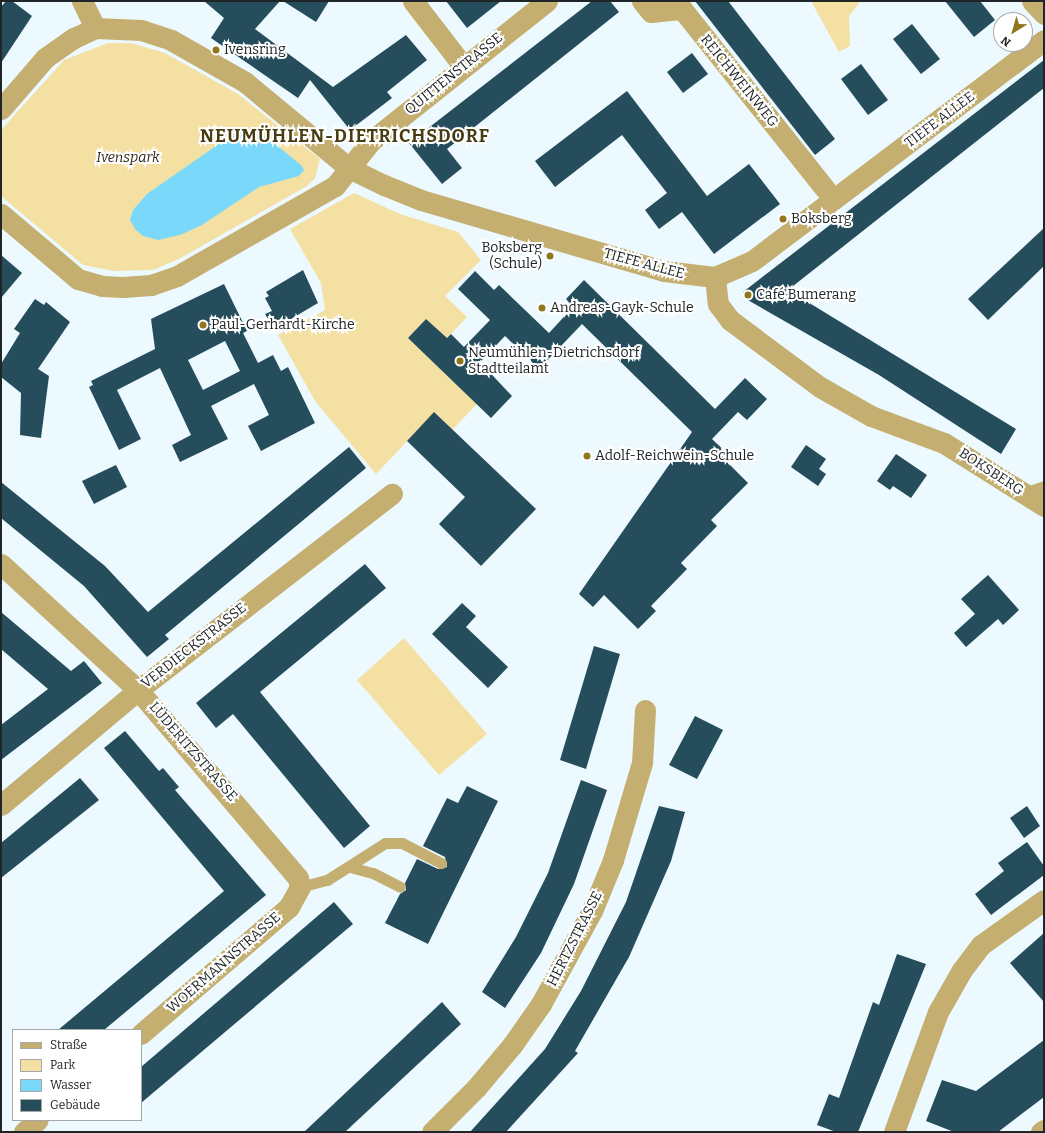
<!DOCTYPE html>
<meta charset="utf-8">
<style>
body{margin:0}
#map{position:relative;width:1045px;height:1133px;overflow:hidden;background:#ecf9ff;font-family:Bitter,serif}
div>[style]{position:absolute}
.green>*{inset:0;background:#f4e0a3}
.water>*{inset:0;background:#7ad9fa}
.building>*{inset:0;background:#254d5b}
.lane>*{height:11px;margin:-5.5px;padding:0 5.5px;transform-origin:5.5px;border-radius:5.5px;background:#c4af71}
.street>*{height:21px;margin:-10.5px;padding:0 10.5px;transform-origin:10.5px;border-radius:10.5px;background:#c4af71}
.dots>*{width:11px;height:11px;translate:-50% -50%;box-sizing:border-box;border:2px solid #fff;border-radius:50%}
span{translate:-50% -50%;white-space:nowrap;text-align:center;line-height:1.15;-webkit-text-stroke:4px #fff;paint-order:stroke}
.poi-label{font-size:14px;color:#202527}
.left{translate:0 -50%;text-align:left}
.right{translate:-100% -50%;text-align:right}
.street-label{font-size:14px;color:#202527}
.park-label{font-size:14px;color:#2f2917;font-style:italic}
.district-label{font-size:18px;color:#473b12;font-weight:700;letter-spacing:1px}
.frame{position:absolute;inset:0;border:2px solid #202527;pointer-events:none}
.legend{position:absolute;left:12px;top:1029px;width:130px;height:92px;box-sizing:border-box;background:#fff;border:1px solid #a6a8a9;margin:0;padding:5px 7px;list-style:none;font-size:12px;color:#202527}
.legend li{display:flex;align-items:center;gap:8px;height:20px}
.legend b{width:20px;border:1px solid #a6a8a9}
.north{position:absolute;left:993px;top:12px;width:40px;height:40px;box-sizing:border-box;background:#fff;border:1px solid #a6a8a9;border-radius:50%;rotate:217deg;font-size:11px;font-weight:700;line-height:16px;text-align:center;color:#202527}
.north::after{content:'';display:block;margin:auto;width:14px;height:18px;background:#90761c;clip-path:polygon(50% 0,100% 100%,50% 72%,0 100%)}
</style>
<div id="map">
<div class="green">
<div style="clip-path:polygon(811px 1px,861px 1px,849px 16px,850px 46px,839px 52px)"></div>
<div style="clip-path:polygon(108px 43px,131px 43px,165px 53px,238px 94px,320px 159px,315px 178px,307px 186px,179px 259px,153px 270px,114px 271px,83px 265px,1px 196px,1px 130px,64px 60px)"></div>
<div style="clip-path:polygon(354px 193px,400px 214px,458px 232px,481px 260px,445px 296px,467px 317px,451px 334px,447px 338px,426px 319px,408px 338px,477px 404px,452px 430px,434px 413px,376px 474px,315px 401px,278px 335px,325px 310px,321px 283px,290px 229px)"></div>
<div style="clip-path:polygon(404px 638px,487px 734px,439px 775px,357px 680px)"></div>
</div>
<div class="water">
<div style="clip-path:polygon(252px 131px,269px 139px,301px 165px,304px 170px,299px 176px,259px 187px,202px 225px,180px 235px,158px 240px,143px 236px,135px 229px,130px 220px,133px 210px,147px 194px,236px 132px)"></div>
</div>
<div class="building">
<div style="clip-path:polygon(6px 1px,12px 1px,32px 16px,1px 63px,1px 7px)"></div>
<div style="clip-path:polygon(204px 1px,280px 1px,255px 29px,333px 87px,406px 35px,427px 60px,387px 92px,392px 98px,350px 130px,310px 80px,298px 98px,211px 38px,224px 18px)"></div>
<div style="clip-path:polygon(283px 1px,329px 1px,316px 22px)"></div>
<div style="clip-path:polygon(446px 1px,501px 1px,467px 28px)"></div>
<div style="clip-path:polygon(592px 1px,610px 1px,619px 12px,447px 149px,462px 168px,442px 184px,409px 143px)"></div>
<div style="clip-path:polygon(695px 1px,728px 1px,835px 139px,815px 155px)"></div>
<div style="clip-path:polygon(945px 1px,980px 1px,995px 20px,974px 37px)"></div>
<div style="clip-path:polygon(912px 24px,940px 59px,921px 74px,893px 39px)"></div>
<div style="clip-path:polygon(692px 53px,708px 74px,683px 93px,667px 72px)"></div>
<div style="clip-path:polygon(1044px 60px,1044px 88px,788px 290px,1016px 429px,1001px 454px,879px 375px,746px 299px,743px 292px)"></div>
<div style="clip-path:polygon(861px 64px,888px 100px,868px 115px,841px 79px)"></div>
<div style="clip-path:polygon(627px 91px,707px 196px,749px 164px,780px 204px,714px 254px,682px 212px,659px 229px,645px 210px,667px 193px,622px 135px,555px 187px,535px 161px)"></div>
<div style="clip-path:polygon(1044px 228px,1044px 266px,988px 320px,968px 299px)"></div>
<div style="clip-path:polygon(1px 255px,22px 273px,1px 298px)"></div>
<div style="clip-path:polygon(303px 270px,318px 303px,274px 329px,265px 314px,272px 311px,265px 298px,269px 296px,266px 292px)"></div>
<div style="clip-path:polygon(475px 271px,494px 290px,499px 285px,549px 333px,573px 307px,566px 299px,584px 280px,715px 409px,745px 378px,767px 399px,747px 420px,738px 412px,712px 439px,730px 456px,726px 461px,748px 483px,711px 520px,717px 526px,681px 563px,687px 569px,651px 606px,656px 611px,638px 629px,604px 595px,593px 607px,579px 594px,692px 432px,582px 324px,539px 369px,505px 336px,480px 362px,512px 396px,491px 418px,408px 338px,426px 319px,447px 338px,451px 334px,464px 347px,490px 320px,458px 289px)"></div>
<div style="clip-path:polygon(evenodd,224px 284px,247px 331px,243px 333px,258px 363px,273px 355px,281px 371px,288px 367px,315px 423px,261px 451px,248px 426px,269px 415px,254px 384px,211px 406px,228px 439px,180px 462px,172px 445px,191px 435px,160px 368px,117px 390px,141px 439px,119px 450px,89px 387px,93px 385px,91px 381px,155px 349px,151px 319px,224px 284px,225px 341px,240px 371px,203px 390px,188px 360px,225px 341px)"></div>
<div style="clip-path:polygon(35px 299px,44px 305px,46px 302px,70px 322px,38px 369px,49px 376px,41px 438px,20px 435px,21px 393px,1px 377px,1px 364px,20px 333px,14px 329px)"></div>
<div style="clip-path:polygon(434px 412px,536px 509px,481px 566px,439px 524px,465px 497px,407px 441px)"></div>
<div style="clip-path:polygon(806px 445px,826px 459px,819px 469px,826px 474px,818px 486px,791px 467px)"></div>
<div style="clip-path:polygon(349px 447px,366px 468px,165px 635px,169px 639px,147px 657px,84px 586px,1px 518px,1px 482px,105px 566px,148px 612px)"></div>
<div style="clip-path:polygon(896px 454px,927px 475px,911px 498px,893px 486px,890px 490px,877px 481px)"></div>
<div style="clip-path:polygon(116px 465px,127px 487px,94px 504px,82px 481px)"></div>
<div style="clip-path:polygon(365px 564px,386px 588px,260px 692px,370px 826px,344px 848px,233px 714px,216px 728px,196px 703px)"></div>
<div style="clip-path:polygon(988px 575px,1019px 610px,1003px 625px,998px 619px,966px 647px,954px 633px,975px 614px,961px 599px)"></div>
<div style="clip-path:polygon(462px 603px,476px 616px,466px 627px,508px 667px,488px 688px,432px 634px)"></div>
<div style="clip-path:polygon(1px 612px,71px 671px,84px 661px,102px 683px,1px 760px,1px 725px,48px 689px,1px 649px)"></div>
<div style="clip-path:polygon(594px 646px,620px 654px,586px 769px,560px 760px)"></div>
<div style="clip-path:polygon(695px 716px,723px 730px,697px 779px,669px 765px)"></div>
<div style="clip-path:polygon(125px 731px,159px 771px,163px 768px,179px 787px,175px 790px,266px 895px,104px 1030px,58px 1030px,224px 891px,104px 748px)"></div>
<div style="clip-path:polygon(80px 778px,99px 800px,1px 878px,1px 843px)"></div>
<div style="clip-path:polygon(581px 780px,607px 790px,574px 884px,541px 953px,505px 1008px,482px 992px,516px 937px,548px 873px)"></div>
<div style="clip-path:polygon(467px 786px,498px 801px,428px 944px,385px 923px,400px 894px,406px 890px,405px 883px,417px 859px,438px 869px,447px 867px,445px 857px,423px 846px,447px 798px,458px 803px)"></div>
<div style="clip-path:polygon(659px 806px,685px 812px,671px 861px,629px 957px,575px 1051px,578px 1053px,506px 1132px,470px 1132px,545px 1049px,581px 991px,626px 902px)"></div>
<div style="clip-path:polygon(1027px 806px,1040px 826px,1024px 838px,1010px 818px)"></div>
<div style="clip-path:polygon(1027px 842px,1044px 866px,1044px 875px,991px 915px,975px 894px,1004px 871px,998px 863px)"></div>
<div style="clip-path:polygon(334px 902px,353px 924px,141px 1103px,141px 1067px)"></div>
<div style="clip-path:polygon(1044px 933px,1044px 1002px,1010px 963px)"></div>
<div style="clip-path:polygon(897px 954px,926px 964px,858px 1132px,836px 1132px,817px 1125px,829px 1094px,839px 1098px,873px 1002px,879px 1005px)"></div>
<div style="clip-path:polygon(442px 1002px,461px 1024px,345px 1132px,304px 1132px)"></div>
<div style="clip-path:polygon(1044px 1040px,1044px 1097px,998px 1132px,954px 1132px,926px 1121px,942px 1080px,976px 1091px)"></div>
</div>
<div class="lane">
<div style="left:1024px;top:493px;width:21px;rotate:-19deg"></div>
<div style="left:350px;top:867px;width:24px;rotate:15deg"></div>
<div style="left:373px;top:873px;width:30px;rotate:27deg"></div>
<div style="left:300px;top:887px;width:28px;rotate:-15deg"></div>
<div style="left:327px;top:880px;width:69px;rotate:-32.5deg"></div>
<div style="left:385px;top:843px;width:17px"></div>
<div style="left:402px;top:843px;width:44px;rotate:27.1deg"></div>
</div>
<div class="street">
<div style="left:82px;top:1px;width:30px;rotate:64deg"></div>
<div style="left:413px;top:1px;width:82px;rotate:52.4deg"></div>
<div style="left:642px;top:1px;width:14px;rotate:51deg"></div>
<div style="left:651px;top:12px;width:31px;rotate:-6deg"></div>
<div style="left:682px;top:9px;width:230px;rotate:51.5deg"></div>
<div style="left:1032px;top:1px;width:18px;rotate:47deg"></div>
<div style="left:1px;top:109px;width:67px;rotate:-49.2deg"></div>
<div style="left:45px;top:58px;width:35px;rotate:-35deg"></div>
<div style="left:74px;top:38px;width:23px;rotate:-25deg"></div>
<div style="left:95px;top:28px;width:46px;rotate:2.5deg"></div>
<div style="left:141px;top:30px;width:32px;rotate:18deg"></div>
<div style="left:171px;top:40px;width:85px;rotate:29.6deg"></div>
<div style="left:245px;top:82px;width:135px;rotate:39.6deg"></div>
<div style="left:349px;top:168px;width:39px;rotate:26deg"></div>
<div style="left:384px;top:185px;width:40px;rotate:22deg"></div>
<div style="left:421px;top:200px;width:253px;rotate:16.3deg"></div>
<div style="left:664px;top:271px;width:51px;rotate:6.7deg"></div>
<div style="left:715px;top:277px;width:40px;rotate:-23.4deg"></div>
<div style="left:752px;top:261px;width:366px;rotate:-37.1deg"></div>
<div style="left:1px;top:214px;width:101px;rotate:40.2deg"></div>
<div style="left:78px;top:279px;width:25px;rotate:16deg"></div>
<div style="left:102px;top:286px;width:21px;rotate:3deg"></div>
<div style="left:123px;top:287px;width:28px;rotate:-4deg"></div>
<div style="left:151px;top:285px;width:28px;rotate:-19deg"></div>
<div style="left:177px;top:276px;width:182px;rotate:-29.7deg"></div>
<div style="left:335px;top:186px;width:58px;rotate:-51.3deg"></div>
<div style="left:371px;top:141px;width:225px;rotate:-38.5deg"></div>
<div style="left:715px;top:277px;width:27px;rotate:84deg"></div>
<div style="left:718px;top:304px;width:20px;rotate:53deg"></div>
<div style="left:730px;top:320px;width:112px;rotate:36.7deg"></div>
<div style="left:820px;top:387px;width:59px;rotate:29.6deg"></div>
<div style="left:871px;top:416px;width:78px;rotate:20.3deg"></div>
<div style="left:944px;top:443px;width:118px;rotate:32.2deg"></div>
<div style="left:1px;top:564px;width:186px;rotate:42.6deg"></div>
<div style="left:138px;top:690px;width:247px;rotate:49.6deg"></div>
<div style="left:298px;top:878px;width:9px;rotate:77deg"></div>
<div style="left:300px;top:887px;width:23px;rotate:119deg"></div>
<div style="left:289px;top:907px;width:195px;rotate:139.4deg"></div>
<div style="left:1px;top:805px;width:179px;rotate:-40deg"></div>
<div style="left:138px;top:690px;width:321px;rotate:-37.7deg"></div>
<div style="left:24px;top:1132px;width:18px;rotate:-41deg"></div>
<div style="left:432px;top:1132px;width:62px;rotate:-45deg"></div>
<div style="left:476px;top:1088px;width:57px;rotate:-49.9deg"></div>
<div style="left:513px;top:1044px;width:49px;rotate:-55deg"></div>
<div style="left:541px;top:1004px;width:106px;rotate:-61.3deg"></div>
<div style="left:592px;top:911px;width:55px;rotate:-67.6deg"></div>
<div style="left:613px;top:860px;width:101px;rotate:-73.4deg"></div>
<div style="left:642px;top:763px;width:53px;rotate:-86.8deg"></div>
<div style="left:894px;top:1132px;width:128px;rotate:-69.9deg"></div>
<div style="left:938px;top:1012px;width:48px;rotate:-60.3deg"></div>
<div style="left:962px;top:970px;width:31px;rotate:-53deg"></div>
<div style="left:981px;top:945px;width:77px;rotate:-35.5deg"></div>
<div style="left:1041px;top:1132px;width:4px;rotate:-34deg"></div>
</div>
<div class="dots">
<div style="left:216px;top:50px;background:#90761c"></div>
<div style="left:783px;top:219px;background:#90761c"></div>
<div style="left:550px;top:256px;background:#90761c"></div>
<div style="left:748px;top:295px;background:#90761c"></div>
<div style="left:542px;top:308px;background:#90761c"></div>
<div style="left:203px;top:325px;background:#90761c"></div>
<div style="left:460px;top:361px;background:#90761c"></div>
<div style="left:587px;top:456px;background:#90761c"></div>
</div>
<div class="poi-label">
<span class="left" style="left:224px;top:50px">Ivensring</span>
<span class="left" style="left:791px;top:219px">Boksberg</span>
<span class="right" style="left:542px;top:256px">Boksberg<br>(Schule)</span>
<span class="left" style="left:756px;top:295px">Café Bumerang</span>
<span class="left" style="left:550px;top:308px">Andreas-Gayk-Schule</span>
<span class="left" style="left:211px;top:325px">Paul-Gerhardt-Kirche</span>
<span class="left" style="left:468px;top:361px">Neumühlen-Dietrichsdorf<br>Stadtteilamt</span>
<span class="left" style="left:595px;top:456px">Adolf-Reichwein-Schule</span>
</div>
<div class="street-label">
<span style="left:454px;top:74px;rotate:-39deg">QUITTENSTRASSE</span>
<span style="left:739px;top:81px;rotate:51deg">REICHWEINWEG</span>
<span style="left:940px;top:120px;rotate:-37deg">TIEFE ALLEE</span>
<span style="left:644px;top:264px;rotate:15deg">TIEFE ALLEE</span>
<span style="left:991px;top:472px;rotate:33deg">BOKSBERG</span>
<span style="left:194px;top:646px;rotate:-38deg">VERDIECKSTRASSE</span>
<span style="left:193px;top:752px;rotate:49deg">LÜDERITZSTRASSE</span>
<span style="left:575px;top:939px;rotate:-63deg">HERTZSTRASSE</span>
<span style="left:224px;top:963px;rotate:-41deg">WOERMANNSTRASSE</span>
</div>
<div class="park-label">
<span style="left:128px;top:158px">Ivenspark</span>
</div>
<div class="district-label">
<span style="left:345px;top:136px">NEUMÜHLEN-DIETRICHSDORF</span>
</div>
<div class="frame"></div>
<ul class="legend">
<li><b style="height:5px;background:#c4af71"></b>Straße</li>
<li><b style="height:11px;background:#f4e0a3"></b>Park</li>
<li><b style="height:11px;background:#7ad9fa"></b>Wasser</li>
<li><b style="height:11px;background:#254d5b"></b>Gebäude</li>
</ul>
<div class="north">N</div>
</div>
